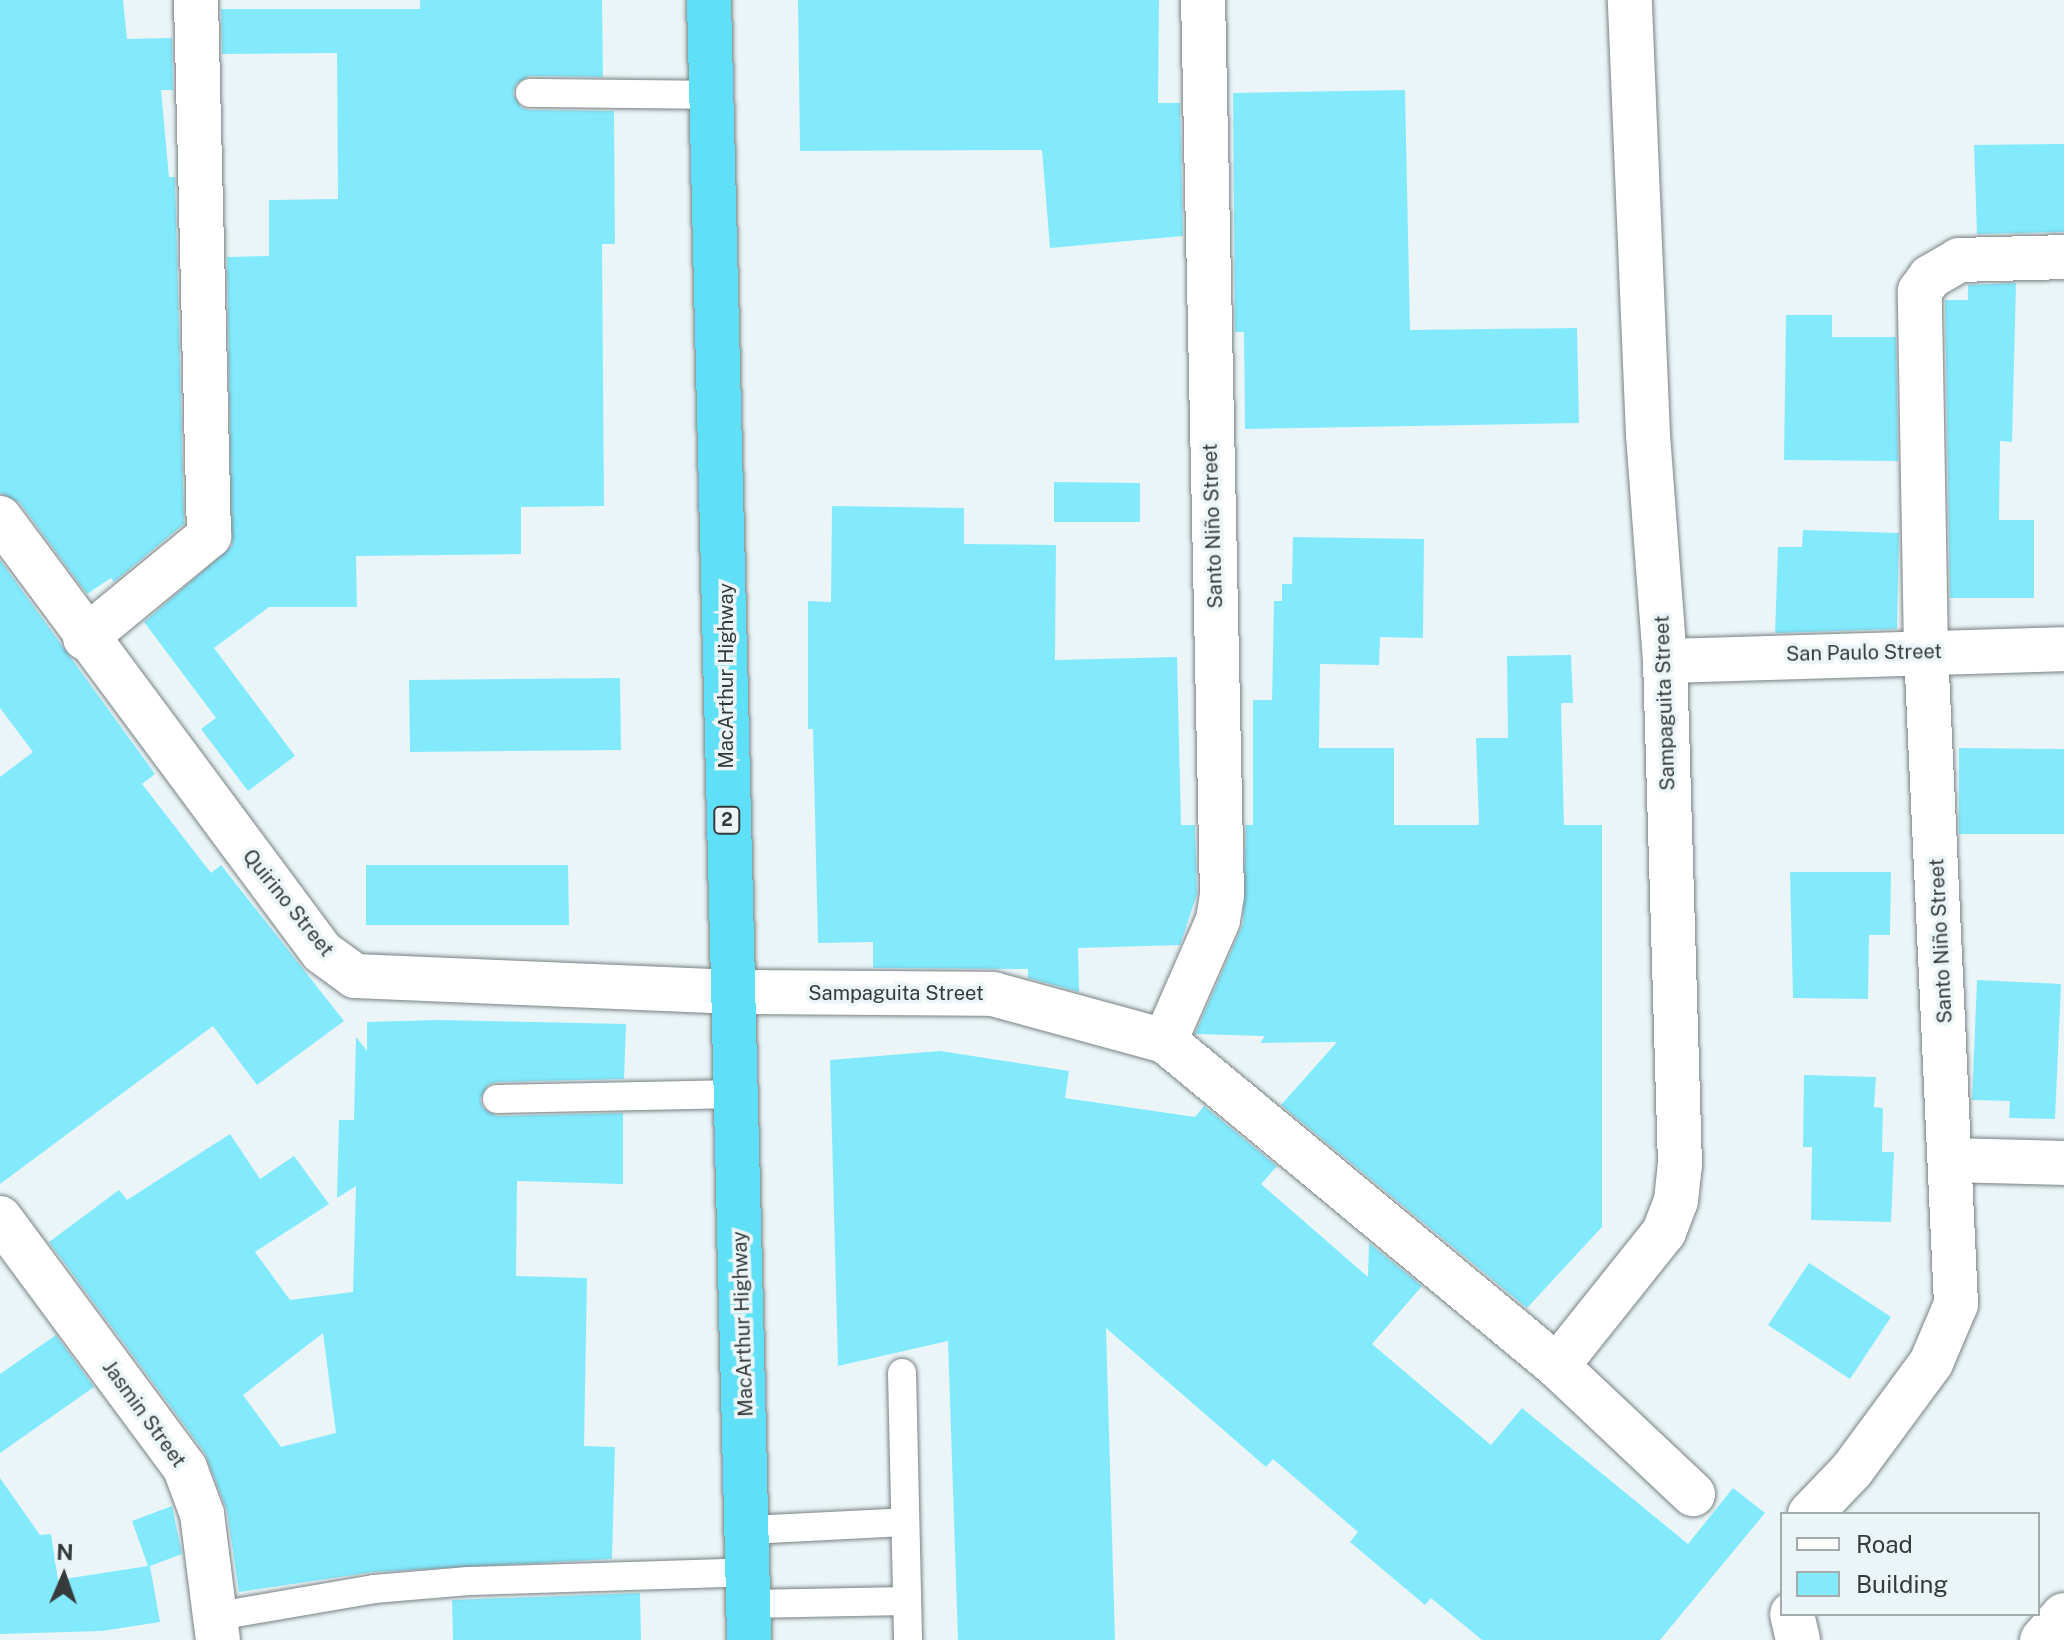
<!DOCTYPE html>
<meta charset="utf-8">
<style>
body{margin:0}
#map{position:relative;width:2064px;height:1640px;overflow:hidden;background:#ebf5f7;font-family:"Public Sans",sans-serif}
div>[style]{position:absolute}
.building>*{inset:0;background:#83eafe}
.roads{filter:drop-shadow(0 0 2px #798183) drop-shadow(0 0 2px #798183)}
.service>*{height:28px;margin:-14px;padding:0 14px;transform-origin:14px;border-radius:14px;background:#fff}
.minor>*{height:44px;margin:-22px;padding:0 22px;transform-origin:22px;border-radius:22px;background:#fff}
.trunk>*{height:44px;margin:-22px;padding:0 22px;transform-origin:22px;border-radius:22px;background:#60e0f6}
span{translate:-50% -50%;white-space:nowrap;text-align:center;line-height:1.15;-webkit-text-stroke:7px #ebf5f7;paint-order:stroke}
.shield-label span{padding:2px 6px;background:#ebf5f7;border:2px solid;border-radius:6px;-webkit-text-stroke-width:0}
.shield-label{font-size:18px;color:#363a3a;font-weight:700}
.street-label{font-size:20px;color:#363a3a}
.legend{position:absolute;left:1780px;top:1512px;width:260px;height:104px;box-sizing:border-box;background:#ebf5f7;border:2px solid #a3aaab;margin:0;padding:10px 14px;list-style:none;font-size:24px;color:#363a3a}
.legend li{display:flex;align-items:center;gap:16px;height:40px}
.legend b{width:40px;border:2px solid #a3aaab}
.north{position:absolute;left:24px;top:1536px;width:80px;height:80px;-webkit-text-stroke:6px #ebf5f7;paint-order:stroke;rotate:2deg;font-size:22px;font-weight:700;line-height:32px;text-align:center;color:#363a3a}
.north::after{content:'';display:block;margin:auto;width:28px;height:36px;background:#363a3a;clip-path:polygon(50% 0,100% 100%,50% 72%,0 100%)}
</style>
<div id="map">
<div class="building">
<div style="clip-path:polygon(0 0,123px 0,127px 39px,172px 38px,173px 90px,161px 90px,169px 177px,175px 177px,184px 524px,114px 582px,111px 578px,87px 594px,20px 503px,0 493px)"></div>
<div style="clip-path:polygon(420px 0,602px 0,603px 77px,529px 76px,516px 84px,513px 94px,521px 107px,529px 110px,614px 111px,615px 244px,602px 244px,604px 506px,521px 507px,521px 554px,356px 556px,357px 607px,269px 607px,214px 648px,295px 756px,248px 791px,201px 729px,216px 718px,144px 622px,232px 546px,227px 257px,269px 256px,269px 200px,338px 199px,337px 53px,222px 54px,221px 9px,420px 9px)"></div>
<div style="clip-path:polygon(798px 0,1159px 0,1158px 103px,1180px 103px,1183px 236px,1050px 248px,1042px 150px,800px 151px)"></div>
<div style="clip-path:polygon(1405px 90px,1410px 330px,1577px 328px,1579px 423px,1245px 429px,1244px 332px,1235px 332px,1233px 93px)"></div>
<div style="clip-path:polygon(2064px 144px,2064px 232px,1977px 234px,1974px 145px)"></div>
<div style="clip-path:polygon(2016px 283px,2012px 442px,2000px 441px,1999px 520px,2034px 520px,2034px 598px,1950px 598px,1945px 300px,1968px 300px,1968px 285px)"></div>
<div style="clip-path:polygon(1786px 315px,1832px 315px,1832px 337px,1896px 337px,1898px 461px,1784px 460px)"></div>
<div style="clip-path:polygon(1054px 482px,1140px 483px,1140px 522px,1054px 522px)"></div>
<div style="clip-path:polygon(832px 506px,964px 508px,964px 544px,1056px 545px,1055px 660px,1177px 657px,1181px 825px,1195px 825px,1197px 894px,1180px 945px,1078px 948px,1079px 992px,1028px 978px,1028px 969px,873px 968px,873px 942px,818px 943px,813px 729px,808px 729px,808px 601px,831px 602px)"></div>
<div style="clip-path:polygon(1803px 530px,1899px 533px,1897px 629px,1775px 633px,1778px 547px,1802px 547px)"></div>
<div style="clip-path:polygon(1293px 537px,1424px 539px,1423px 638px,1380px 637px,1379px 665px,1320px 664px,1319px 748px,1394px 748px,1394px 825px,1479px 825px,1476px 738px,1508px 738px,1507px 656px,1571px 655px,1573px 703px,1561px 703px,1564px 825px,1602px 825px,1602px 1227px,1527px 1308px,1281px 1105px,1337px 1042px,1260px 1043px,1265px 1036px,1195px 1034px,1243px 924px,1246px 825px,1253px 825px,1253px 700px,1272px 700px,1274px 601px,1282px 601px,1282px 584px,1292px 584px)"></div>
<div style="clip-path:polygon(0 560px,155px 774px,142px 784px,211px 873px,221px 865px,344px 1021px,257px 1085px,213px 1026px,0 1184px,0 777px,33px 752px,0 708px)"></div>
<div style="clip-path:polygon(620px 678px,621px 750px,410px 752px,409px 680px)"></div>
<div style="clip-path:polygon(1959px 748px,2064px 749px,2064px 834px,1959px 834px)"></div>
<div style="clip-path:polygon(366px 865px,568px 865px,569px 925px,366px 925px)"></div>
<div style="clip-path:polygon(1790px 872px,1891px 872px,1890px 935px,1869px 935px,1868px 999px,1793px 998px)"></div>
<div style="clip-path:polygon(1977px 980px,2061px 984px,2055px 1119px,2009px 1118px,2010px 1101px,1972px 1100px)"></div>
<div style="clip-path:polygon(evenodd,437px 1020px,626px 1024px,624px 1079px,497px 1082px,488px 1085px,480px 1099px,483px 1108px,497px 1116px,623px 1113px,623px 1184px,517px 1181px,516px 1276px,587px 1278px,584px 1446px,615px 1447px,612px 1559px,373px 1572px,239px 1592px,227px 1511px,205px 1453px,49px 1242px,119px 1190px,127px 1200px,230px 1134px,260px 1179px,294px 1156px,329px 1204px,255px 1252px,290px 1300px,353px 1292px,356px 1186px,337px 1198px,339px 1120px,354px 1120px,356px 1037px,367px 1051px,367px 1022px,437px 1020px,323px 1333px,336px 1433px,281px 1447px,243px 1395px,323px 1333px)"></div>
<div style="clip-path:polygon(940px 1051px,1069px 1071px,1065px 1098px,1195px 1117px,1204px 1106px,1277px 1166px,1261px 1184px,1368px 1277px,1369px 1243px,1422px 1286px,1372px 1344px,1491px 1445px,1522px 1408px,1688px 1544px,1733px 1488px,1765px 1513px,1660px 1640px,1482px 1640px,1431px 1598px,1425px 1605px,1350px 1542px,1358px 1532px,1273px 1459px,1266px 1467px,1106px 1328px,1115px 1640px,958px 1640px,948px 1341px,838px 1366px,830px 1060px)"></div>
<div style="clip-path:polygon(1804px 1075px,1876px 1077px,1874px 1107px,1883px 1108px,1882px 1152px,1894px 1152px,1891px 1222px,1811px 1220px,1812px 1147px,1803px 1147px)"></div>
<div style="clip-path:polygon(1809px 1263px,1891px 1317px,1850px 1379px,1768px 1325px)"></div>
<div style="clip-path:polygon(56px 1335px,94px 1387px,0 1453px,0 1374px)"></div>
<div style="clip-path:polygon(0 1478px,40px 1535px,51px 1534px,58px 1580px,148px 1566px,132px 1521px,172px 1506px,182px 1554px,150px 1566px,160px 1622px,102px 1631px,0 1634px)"></div>
<div style="clip-path:polygon(640px 1593px,641px 1640px,453px 1640px,452px 1600px)"></div>
</div>
<div class="roads">
<div class="service">
<div style="left:530px;top:93px;width:182px;rotate:0.6deg"></div>
<div style="left:497px;top:1099px;width:239px;rotate:-1.2deg"></div>
<div style="left:902px;top:1373px;width:267px;rotate:88.7deg"></div>
<div style="left:749px;top:1530px;width:156px;rotate:-2.9deg"></div>
<div style="left:749px;top:1604px;width:158px;rotate:-1.1deg"></div>
<div style="left:218px;top:1616px;width:158px;rotate:-9.8deg"></div>
<div style="left:374px;top:1589px;width:95px;rotate:-4.8deg"></div>
<div style="left:469px;top:1581px;width:282px;rotate:-1.8deg"></div>
</div>
<div class="minor">
<div style="left:0;top:518px;width:540px;rotate:53.43deg"></div>
<div style="left:322px;top:952px;width:41px;rotate:36deg"></div>
<div style="left:355px;top:976px;width:381px;rotate:2.4deg"></div>
<div style="left:736px;top:992px;width:257px;rotate:0.4deg"></div>
<div style="left:993px;top:994px;width:178px;rotate:15.3deg"></div>
<div style="left:1165px;top:1041px;width:509px;rotate:39.66deg"></div>
<div style="left:1557px;top:1366px;width:187px;rotate:43.3deg"></div>
<div style="left:85px;top:638px;width:161px;rotate:-39.4deg"></div>
<div style="left:209px;top:536px;width:536px;rotate:-91.39deg"></div>
<div style="left:1665px;top:661px;width:399px;rotate:-1.7deg"></div>
<div style="left:1165px;top:1041px;width:132px;rotate:-66.3deg"></div>
<div style="left:1218px;top:920px;width:24px;rotate:-81deg"></div>
<div style="left:1222px;top:896px;width:896px;rotate:-91.21deg"></div>
<div style="left:1952px;top:1160px;width:112px;rotate:1.5deg"></div>
<div style="left:0;top:1218px;width:311px;rotate:53.5deg"></div>
<div style="left:185px;top:1468px;width:49px;rotate:69.7deg"></div>
<div style="left:202px;top:1514px;width:127px;rotate:82.8deg"></div>
<div style="left:1557px;top:1366px;width:171px;rotate:-51.4deg"></div>
<div style="left:1664px;top:1232px;width:33px;rotate:-69deg"></div>
<div style="left:1676px;top:1201px;width:36px;rotate:-84deg"></div>
<div style="left:1680px;top:1165px;width:504px;rotate:-91.7deg"></div>
<div style="left:1665px;top:661px;width:227px;rotate:-94.3deg"></div>
<div style="left:1648px;top:435px;width:435px;rotate:-92.4deg"></div>
<div style="left:1810px;top:1514px;width:61px;rotate:-46.3deg"></div>
<div style="left:1852px;top:1470px;width:133px;rotate:-53.6deg"></div>
<div style="left:1931px;top:1363px;width:64px;rotate:-67deg"></div>
<div style="left:1956px;top:1304px;width:653px;rotate:-92.63deg"></div>
<div style="left:1926px;top:652px;width:361px;rotate:-91deg"></div>
<div style="left:1920px;top:291px;width:17px;rotate:-54deg"></div>
<div style="left:1930px;top:277px;width:34px;rotate:-30deg"></div>
<div style="left:1959px;top:260px;width:105px;rotate:-1.6deg"></div>
<div style="left:1792px;top:1614px;width:27px;rotate:77deg"></div>
<div style="left:2042px;top:1640px;width:33px;rotate:-49deg"></div>
</div>
<div class="trunk">
<div style="left:709px;top:0;width:1640px;rotate:88.6deg"></div>
</div>
</div>
<div class="shield-label">
<span style="left:727px;top:820px">2</span>
</div>
<div class="street-label">
<span style="left:1213px;top:526px;rotate:-92deg">Santo Niño Street</span>
<span style="left:1864px;top:653px;rotate:-1deg">San Paulo Street</span>
<span style="left:726px;top:676px;rotate:-90deg">MacArthur Highway</span>
<span style="left:1665px;top:703px;rotate:-92deg">Sampaguita Street</span>
<span style="left:288px;top:903px;rotate:51deg">Quirino Street</span>
<span style="left:1941px;top:941px;rotate:-93deg">Santo Niño Street</span>
<span style="left:896px;top:993px">Sampaguita Street</span>
<span style="left:743px;top:1324px;rotate:-92deg">MacArthur Highway</span>
<span style="left:144px;top:1414px;rotate:54deg">Jasmin Street</span>
</div>
<ul class="legend">
<li><b style="height:10px;background:#fff"></b>Road</li>
<li><b style="height:22px;background:#83eafe"></b>Building</li>
</ul>
<div class="north">N</div>
</div>
